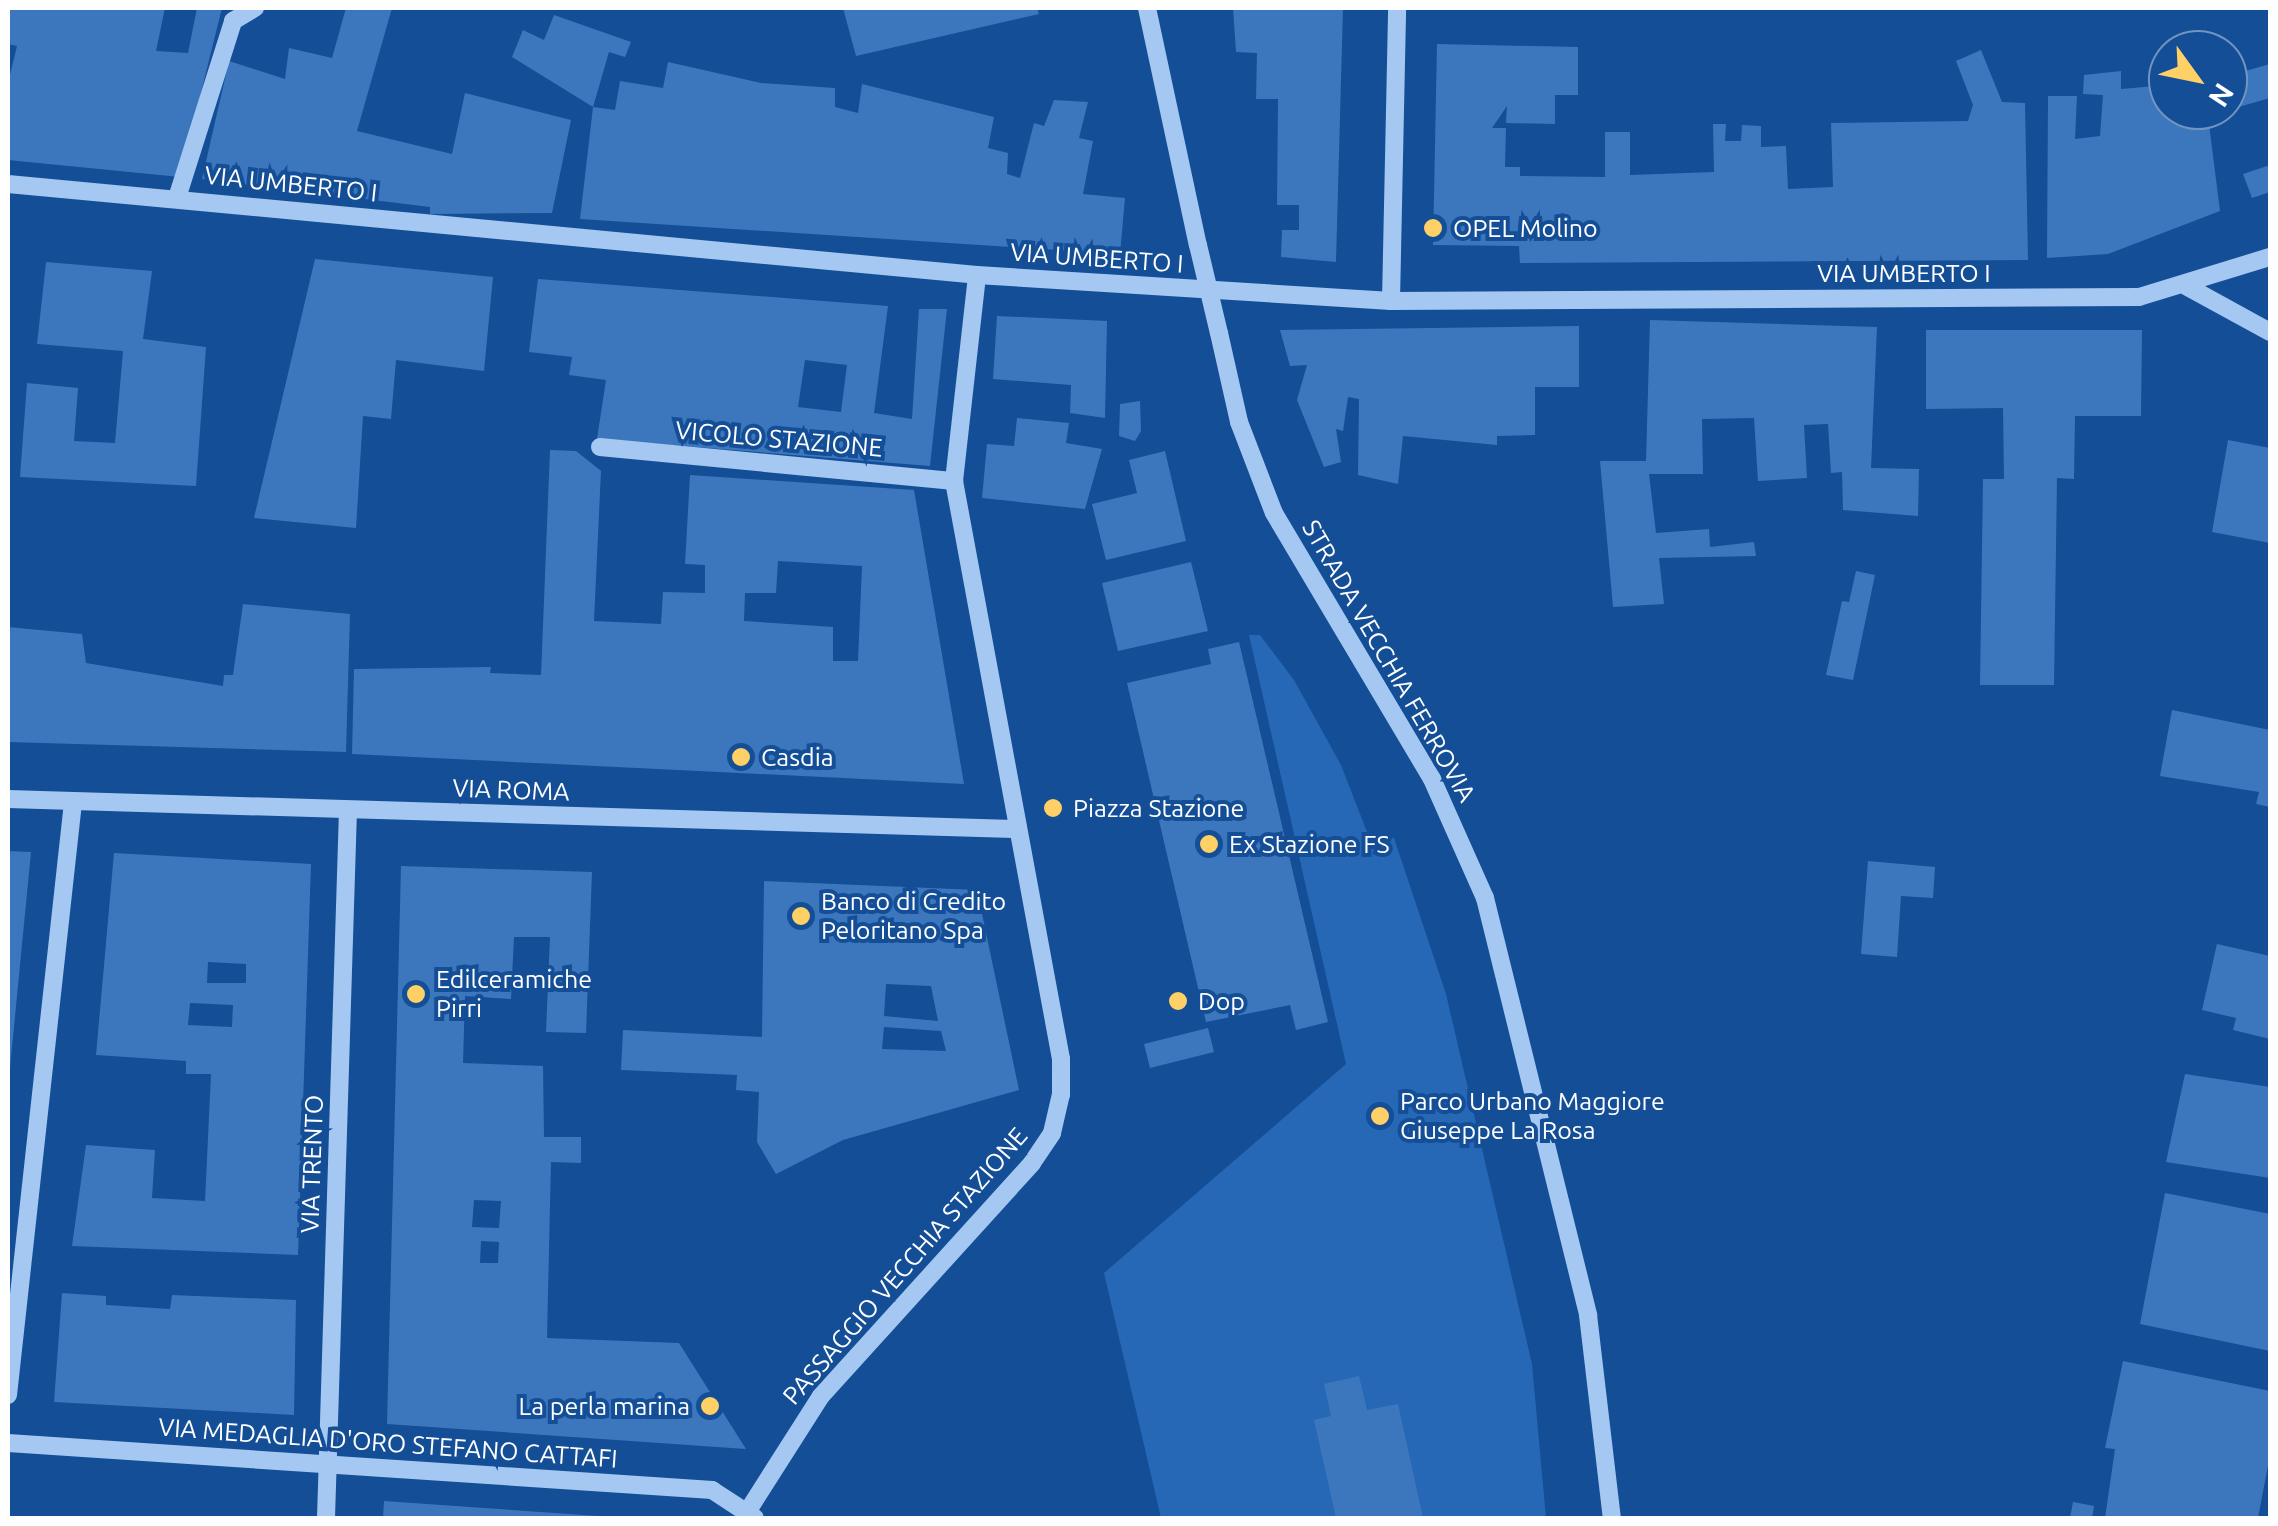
<!DOCTYPE html>
<style>
body{margin:0}
#map{position:relative;width:2278px;height:1526px;overflow:hidden;background:#134e96;font-family:Ubuntu,sans-serif}
div>[style]{position:absolute}
.green>*{inset:0;background:#2668b5}
.building>*{inset:0;background:#3c77be}
.minor>*{height:18px;margin:-9px;padding:0 9px;transform-origin:9px;border-radius:9px;background:#a4c8f2}
.minor-bridge>*{height:18px;margin:-9px;padding:0 9px;transform-origin:9px;border-radius:9px;background:#a4c8f2}
.dots>*{width:28px;height:28px;translate:-50% -50%;box-sizing:border-box;border:5px solid #134e96;border-radius:50%}
span{translate:-50% -50%;white-space:nowrap;text-align:center;line-height:1.15;-webkit-text-stroke:8px #134e96;paint-order:stroke}
.street-label{font-size:25px;color:#fff}
.poi-label{font-size:25px;color:#fff}
.left{translate:0 -50%;text-align:left}
.right{translate:-100% -50%;text-align:right}
.frame{position:absolute;inset:0;border:10px solid #fff;pointer-events:none}
.north{position:absolute;left:2148px;top:30px;width:100px;height:100px;box-sizing:border-box;background:#134e96;border:2px solid #7195c0;border-radius:50%;rotate:123deg;font-size:28px;font-weight:700;line-height:40px;text-align:center;color:#fff}
.north::after{content:'';display:block;margin:auto;width:35px;height:45px;background:#ffd065;clip-path:polygon(50% 0,100% 100%,50% 72%,0 100%)}
</style>
<div id="map">
<div class="green">
<div style="clip-path:polygon(1249px 635px,1260px 635px,1294px 680px,1341px 765px,1369px 837px,1394px 838px,1446px 994px,1532px 1364px,1546px 1518px,1161px 1518px,1104px 1273px,1346px 1064px)"></div>
</div>
<div class="building">
<div style="clip-path:polygon(8px 8px,165px 8px,156px 51px,188px 53px,197px 8px,222px 8px,180px 177px,8px 160px,8px 83px,17px 46px,8px 44px)"></div>
<div style="clip-path:polygon(346px 8px,392px 8px,357px 131px,452px 154px,465px 93px,571px 120px,552px 213px,430px 214px,430px 207px,202px 179px,229px 61px,285px 79px,289px 48px,332px 58px)"></div>
<div style="clip-path:polygon(843px 8px,1037px 8px,1039px 14px,856px 56px)"></div>
<div style="clip-path:polygon(1233px 8px,1343px 8px,1336px 262px,1281px 257px,1282px 230px,1299px 230px,1299px 205px,1277px 205px,1278px 99px,1256px 99px,1257px 53px,1236px 52px)"></div>
<div style="clip-path:polygon(554px 15px,631px 42px,625px 57px,609px 52px,593px 107px,512px 57px,523px 30px,544px 40px)"></div>
<div style="clip-path:polygon(1437px 44px,1578px 47px,1578px 95px,1555px 95px,1555px 124px,1506px 123px,1507px 106px,1492px 128px,1506px 128px,1505px 167px,1520px 167px,1520px 176px,1605px 177px,1605px 132px,1630px 132px,1630px 175px,1714px 172px,1713px 124px,1726px 124px,1725px 141px,1741px 141px,1742px 125px,1761px 126px,1761px 147px,1786px 146px,1788px 189px,1833px 187px,1831px 123px,1968px 121px,1973px 105px,1956px 61px,1981px 50px,2002px 102px,2025px 103px,2028px 260px,1520px 263px,1519px 246px,1433px 245px)"></div>
<div style="clip-path:polygon(668px 62px,761px 83px,835px 88px,835px 107px,858px 113px,862px 84px,994px 117px,988px 148px,1008px 153px,1007px 174px,1020px 178px,1034px 123px,1044px 126px,1054px 100px,1088px 102px,1079px 138px,1093px 141px,1083px 194px,1125px 198px,1120px 254px,580px 219px,593px 107px,615px 110px,620px 81px,663px 88px)"></div>
<div style="clip-path:polygon(2270px 64px,2270px 98px,2228px 110px,2228px 76px)"></div>
<div style="clip-path:polygon(2121px 71px,2121px 89px,2168px 85px,2168px 110px,2224px 110px,2208px 116px,2220px 211px,2108px 254px,2047px 258px,2048px 96px,2077px 96px,2075px 139px,2100px 136px,2103px 95px,2083px 94px,2084px 75px)"></div>
<div style="clip-path:polygon(2270px 165px,2270px 192px,2252px 198px,2243px 174px)"></div>
<div style="clip-path:polygon(315px 259px,493px 277px,484px 371px,396px 360px,391px 419px,363px 416px,356px 528px,254px 518px)"></div>
<div style="clip-path:polygon(46px 262px,152px 271px,143px 339px,206px 347px,196px 486px,20px 477px,27px 383px,78px 388px,74px 441px,115px 443px,123px 351px,37px 344px)"></div>
<div style="clip-path:polygon(evenodd,538px 279px,888px 306px,874px 413px,912px 419px,919px 309px,947px 309px,930px 466px,597px 439px,606px 380px,569px 375px,572px 357px,529px 352px,538px 279px,805px 360px,847px 365px,841px 412px,798px 407px,805px 360px)"></div>
<div style="clip-path:polygon(997px 316px,1107px 321px,1105px 418px,1070px 413px,1071px 385px,993px 379px)"></div>
<div style="clip-path:polygon(1650px 320px,1877px 327px,1871px 468px,1919px 469px,1918px 516px,1843px 510px,1842px 472px,1831px 473px,1828px 424px,1804px 425px,1807px 478px,1758px 481px,1754px 418px,1702px 419px,1703px 474px,1649px 474px,1656px 533px,1709px 529px,1710px 547px,1754px 542px,1756px 556px,1659px 558px,1664px 604px,1613px 607px,1600px 461px,1646px 461px)"></div>
<div style="clip-path:polygon(1579px 326px,1579px 387px,1535px 387px,1535px 435px,1497px 436px,1497px 445px,1403px 436px,1398px 484px,1358px 475px,1359px 399px,1348px 397px,1343px 431px,1336px 429px,1341px 462px,1324px 467px,1297px 400px,1307px 365px,1290px 366px,1280px 330px)"></div>
<div style="clip-path:polygon(1926px 330px,2142px 330px,2141px 416px,2075px 416px,2074px 479px,2057px 478px,2054px 685px,1980px 685px,1983px 479px,2004px 479px,2003px 408px,1926px 409px)"></div>
<div style="clip-path:polygon(1140px 401px,1141px 431px,1135px 441px,1119px 436px,1120px 404px)"></div>
<div style="clip-path:polygon(1017px 418px,1069px 423px,1066px 443px,1102px 449px,1085px 509px,982px 498px,987px 444px,1014px 446px)"></div>
<div style="clip-path:polygon(2228px 440px,2270px 448px,2270px 543px,2212px 532px)"></div>
<div style="clip-path:polygon(evenodd,550px 450px,576px 451px,601px 471px,594px 621px,661px 624px,663px 592px,705px 593px,705px 565px,685px 564px,690px 475px,914px 490px,964px 784px,352px 754px,354px 669px,491px 667px,490px 673px,541px 675px,550px 450px,778px 561px,862px 566px,858px 661px,833px 661px,833px 627px,744px 621px,745px 593px,776px 593px,778px 561px)"></div>
<div style="clip-path:polygon(1165px 451px,1186px 541px,1106px 560px,1092px 504px,1137px 493px,1129px 460px)"></div>
<div style="clip-path:polygon(1191px 562px,1208px 631px,1118px 651px,1102px 583px)"></div>
<div style="clip-path:polygon(1856px 571px,1875px 575px,1853px 680px,1826px 675px,1842px 601px,1849px 602px)"></div>
<div style="clip-path:polygon(243px 604px,350px 614px,346px 752px,8px 742px,8px 627px,82px 634px,86px 663px,223px 686px,224px 675px,233px 675px)"></div>
<div style="clip-path:polygon(1239px 642px,1328px 1022px,1296px 1030px,1290px 1005px,1206px 1022px,1127px 683px,1211px 664px,1208px 649px)"></div>
<div style="clip-path:polygon(2172px 710px,2270px 730px,2270px 807px,2256px 804px,2259px 792px,2160px 776px)"></div>
<div style="clip-path:polygon(8px 851px,31px 852px,10px 1068px,8px 1068px)"></div>
<div style="clip-path:polygon(evenodd,114px 853px,311px 864px,298px 1255px,72px 1246px,86px 1145px,155px 1150px,152px 1198px,205px 1201px,211px 1074px,186px 1074px,186px 1061px,96px 1055px,114px 853px,208px 962px,246px 964px,246px 983px,207px 983px,208px 962px,114px 853px,190px 1003px,233px 1005px,232px 1027px,188px 1025px,190px 1003px)"></div>
<div style="clip-path:polygon(1868px 861px,1935px 867px,1933px 898px,1901px 896px,1897px 957px,1861px 954px)"></div>
<div style="clip-path:polygon(evenodd,401px 866px,592px 872px,586px 1033px,546px 1032px,550px 937px,514px 937px,511px 999px,465px 996px,463px 1063px,543px 1066px,544px 1137px,581px 1137px,581px 1163px,551px 1162px,547px 1338px,679px 1343px,746px 1449px,387px 1424px,401px 866px,474px 1200px,501px 1201px,499px 1228px,472px 1227px,474px 1200px,401px 866px,481px 1241px,499px 1242px,498px 1263px,480px 1263px,481px 1241px)"></div>
<div style="clip-path:polygon(evenodd,764px 881px,977px 890px,1019px 1090px,843px 1140px,776px 1174px,757px 1142px,759px 1092px,736px 1090px,737px 1075px,621px 1070px,623px 1030px,762px 1037px,764px 881px,886px 984px,931px 986px,938px 1021px,884px 1016px,886px 984px,764px 881px,884px 1027px,941px 1031px,946px 1051px,882px 1049px,884px 1027px)"></div>
<div style="clip-path:polygon(2217px 944px,2270px 956px,2270px 1039px,2233px 1030px,2236px 1018px,2202px 1010px)"></div>
<div style="clip-path:polygon(1208px 1028px,1214px 1052px,1150px 1068px,1144px 1044px)"></div>
<div style="clip-path:polygon(2185px 1074px,2270px 1087px,2270px 1178px,2166px 1162px)"></div>
<div style="clip-path:polygon(2165px 1193px,2270px 1214px,2270px 1351px,2140px 1324px)"></div>
<div style="clip-path:polygon(62px 1293px,106px 1296px,106px 1305px,170px 1309px,172px 1295px,296px 1300px,294px 1415px,54px 1402px)"></div>
<div style="clip-path:polygon(2123px 1361px,2270px 1391px,2270px 1455px,2258px 1518px,2105px 1518px,2115px 1449px,2105px 1448px)"></div>
<div style="clip-path:polygon(1359px 1376px,1367px 1410px,1398px 1404px,1423px 1518px,1336px 1518px,1314px 1420px,1331px 1416px,1324px 1384px)"></div>
<div style="clip-path:polygon(384px 1501px,598px 1516px,598px 1518px,383px 1518px)"></div>
<div style="clip-path:polygon(2073px 1502px,2094px 1506px,2092px 1518px,2070px 1518px)"></div>
</div>
<div class="minor">
<div style="left:1147px;top:8px;width:242px;rotate:77.9deg"></div>
<div style="left:8px;top:184px;width:973px;rotate:5.36deg"></div>
<div style="left:977px;top:275px;width:415px;rotate:3.6deg"></div>
<div style="left:1391px;top:301px;width:748px;rotate:-0.31deg"></div>
<div style="left:2139px;top:297px;width:137px;rotate:-17deg"></div>
<div style="left:177px;top:198px;width:186px;rotate:-72.4deg"></div>
<div style="left:233px;top:21px;width:26px;rotate:-31deg"></div>
<div style="left:2186px;top:286px;width:96px;rotate:28.7deg"></div>
<div style="left:1391px;top:301px;width:293px;rotate:-88.8deg"></div>
<div style="left:1219px;top:333px;width:91px;rotate:77.3deg"></div>
<div style="left:1239px;top:422px;width:97px;rotate:69deg"></div>
<div style="left:1274px;top:513px;width:309px;rotate:59.3deg"></div>
<div style="left:1432px;top:779px;width:130px;rotate:66deg"></div>
<div style="left:1485px;top:898px;width:430px;rotate:76.1deg"></div>
<div style="left:1588px;top:1315px;width:204px;rotate:83.3deg"></div>
<div style="left:600px;top:447px;width:356px;rotate:5.5deg"></div>
<div style="left:8px;top:799px;width:1006px;rotate:1.71deg"></div>
<div style="left:8px;top:1395px;width:597px;rotate:-83.74deg"></div>
<div style="left:8px;top:1443px;width:706px;rotate:3.82deg"></div>
<div style="left:712px;top:1490px;width:51px;rotate:33.1deg"></div>
<div style="left:749px;top:1509px;width:134px;rotate:-57.5deg"></div>
<div style="left:821px;top:1396px;width:314px;rotate:-47.8deg"></div>
<div style="left:1032px;top:1163px;width:36px;rotate:-56deg"></div>
<div style="left:1052px;top:1133px;width:39px;rotate:-77deg"></div>
<div style="left:1061px;top:1095px;width:36px;rotate:-90deg"></div>
<div style="left:1061px;top:1059px;width:588px;rotate:-100.49deg"></div>
<div style="left:954px;top:481px;width:207px;rotate:-83.6deg"></div>
<div style="left:326px;top:1518px;width:707px;rotate:-88.22deg"></div>
</div>
<div class="minor-bridge">
<div style="left:1198px;top:245px;width:90px;rotate:76.6deg"></div>
</div>
<div class="dots">
<div style="left:1433px;top:228px;background:#ffd065"></div>
<div style="left:741px;top:757px;background:#ffd065"></div>
<div style="left:1053px;top:808px;background:#ffd065"></div>
<div style="left:1209px;top:844px;background:#ffd065"></div>
<div style="left:801px;top:916px;background:#ffd065"></div>
<div style="left:416px;top:994px;background:#ffd065"></div>
<div style="left:1178px;top:1001px;background:#ffd065"></div>
<div style="left:1380px;top:1116px;background:#ffd065"></div>
<div style="left:710px;top:1406px;background:#ffd065"></div>
</div>
<div class="street-label">
<span style="left:291px;top:184px;rotate:6deg">VIA UMBERTO I</span>
<span style="left:1097px;top:258px;rotate:4deg">VIA UMBERTO I</span>
<span style="left:1904px;top:273px">VIA UMBERTO I</span>
<span style="left:779px;top:439px;rotate:5deg">VICOLO STAZIONE</span>
<span style="left:1389px;top:661px;rotate:60deg">STRADA VECCHIA FERROVIA</span>
<span style="left:511px;top:790px;rotate:2deg">VIA ROMA</span>
<span style="left:312px;top:1164px;rotate:-88deg">VIA TRENTO</span>
<span style="left:905px;top:1266px;rotate:-49deg">PASSAGGIO VECCHIA STAZIONE</span>
<span style="left:388px;top:1443px;rotate:4deg">VIA MEDAGLIA D'ORO STEFANO CATTAFI</span>
</div>
<div class="poi-label">
<span class="left" style="left:1453px;top:228px">OPEL Molino</span>
<span class="left" style="left:761px;top:757px">Casdia</span>
<span class="left" style="left:1073px;top:808px">Piazza Stazione</span>
<span class="left" style="left:1229px;top:844px">Ex Stazione FS</span>
<span class="left" style="left:821px;top:916px">Banco di Credito<br>Peloritano Spa</span>
<span class="left" style="left:436px;top:994px">Edilceramiche<br>Pirri</span>
<span class="left" style="left:1198px;top:1001px">Dop</span>
<span class="left" style="left:1400px;top:1116px">Parco Urbano Maggiore<br>Giuseppe La Rosa</span>
<span class="right" style="left:690px;top:1406px">La perla marina</span>
</div>
<div class="frame"></div>
<div class="north">N</div>
</div>
